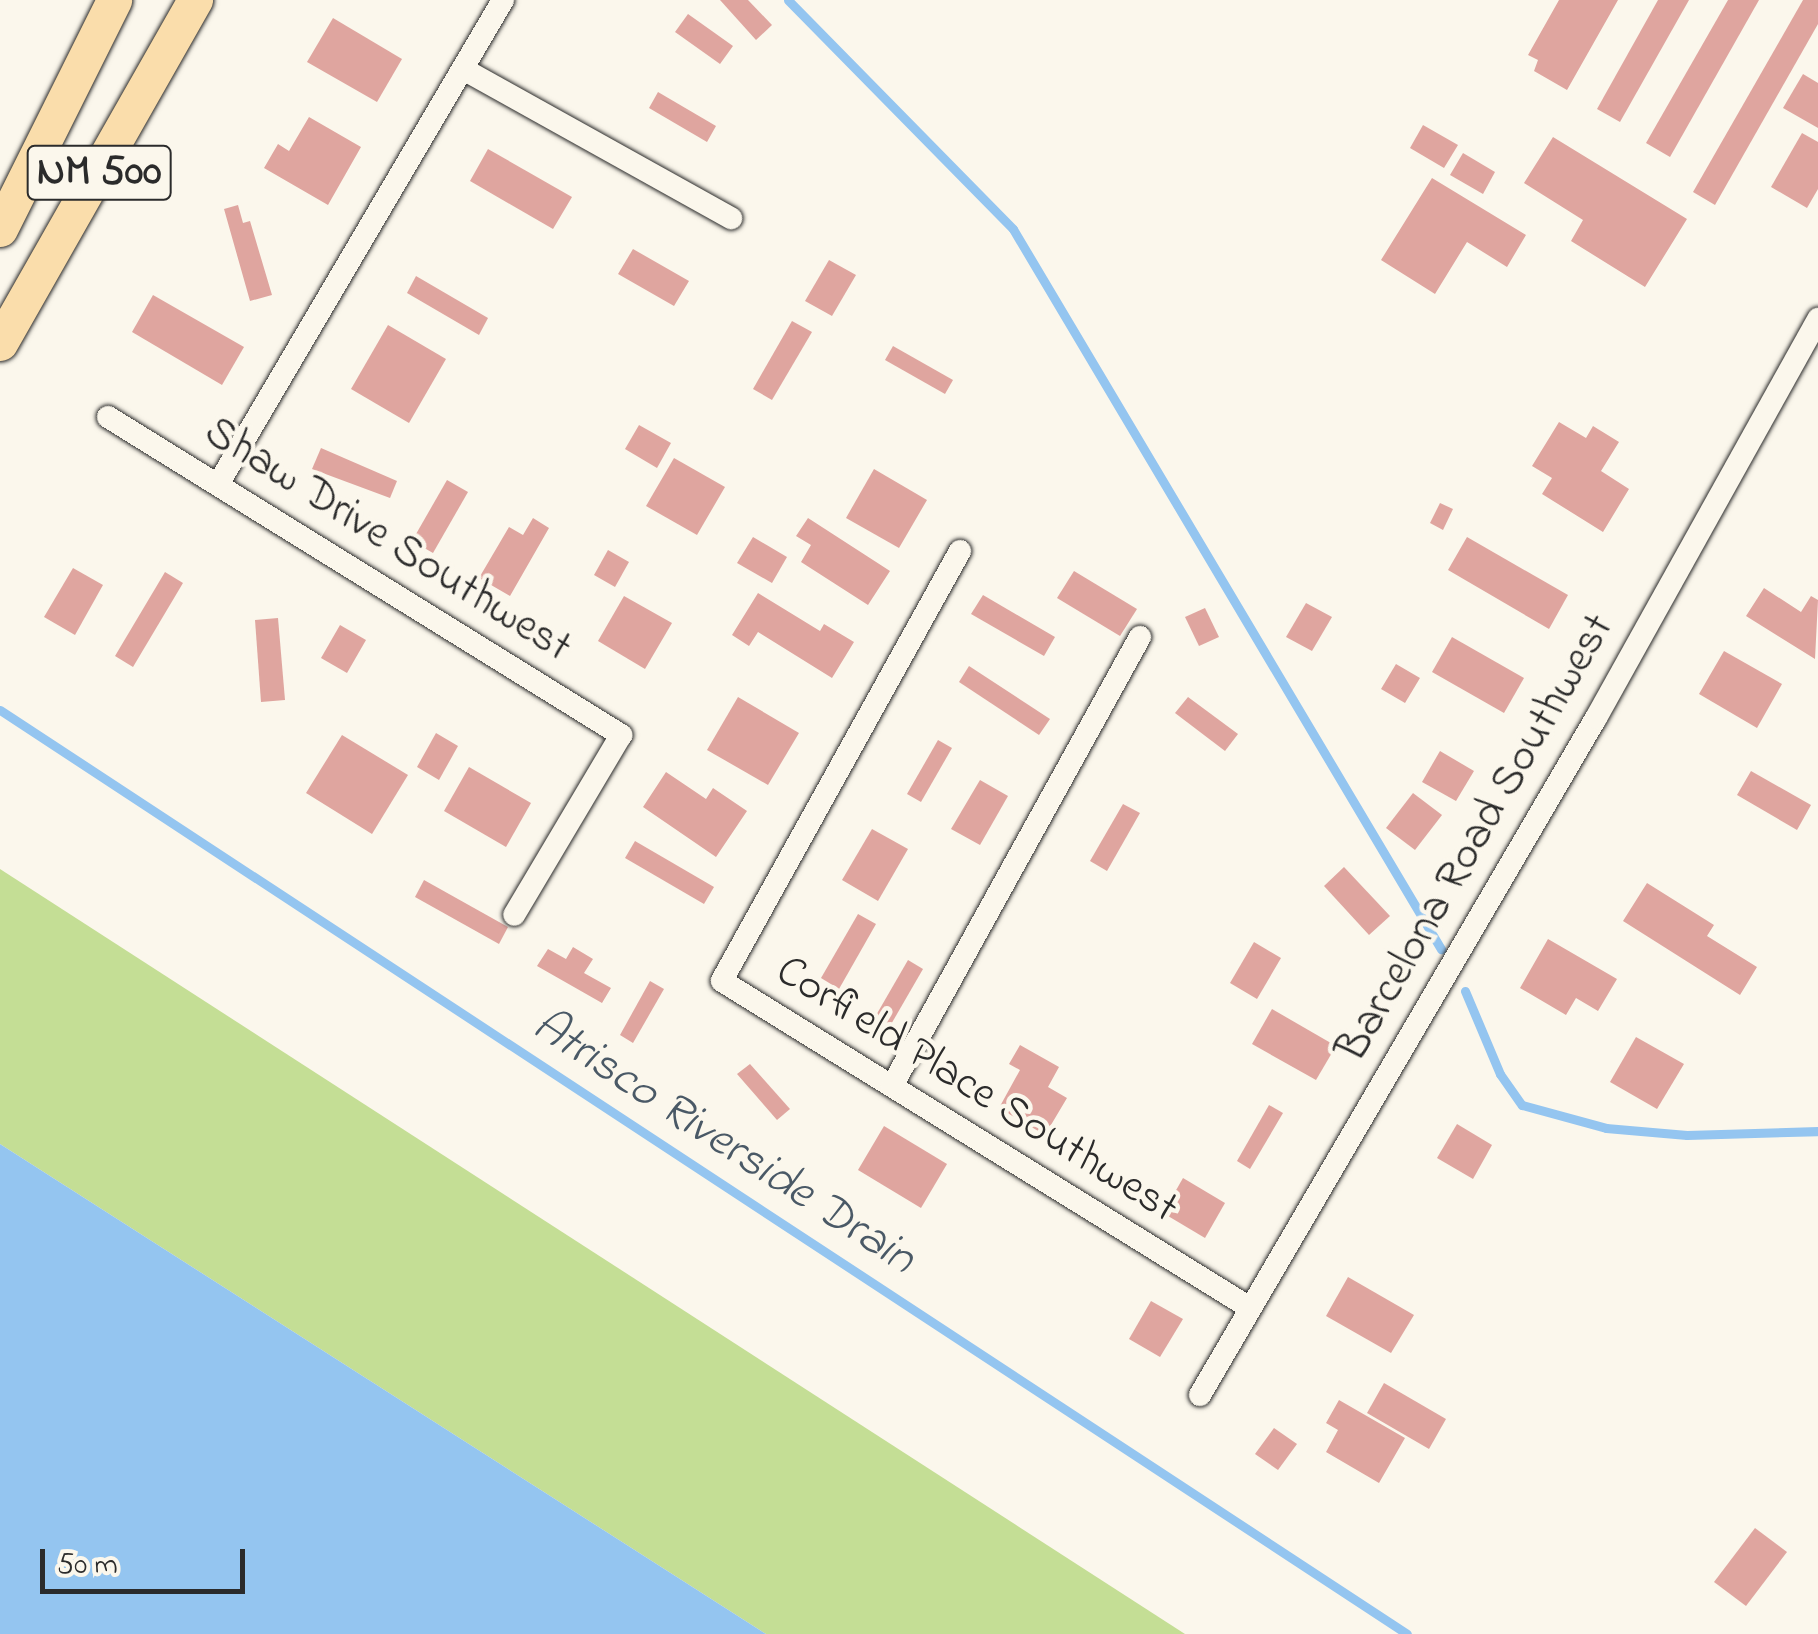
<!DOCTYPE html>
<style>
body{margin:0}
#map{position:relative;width:1818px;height:1634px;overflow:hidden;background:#fbf7ec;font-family:"Indie Flower",sans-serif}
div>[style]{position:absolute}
.green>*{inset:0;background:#c4de95}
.water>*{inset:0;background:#94c5f0}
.stream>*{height:9px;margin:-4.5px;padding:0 4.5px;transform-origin:4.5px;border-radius:4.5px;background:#94c5f0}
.building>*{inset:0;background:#dfa59f}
.roads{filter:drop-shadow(0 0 2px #2b2b2b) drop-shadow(0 0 2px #2b2b2b)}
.street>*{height:22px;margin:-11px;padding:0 11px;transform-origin:11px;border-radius:11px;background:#fbf7ec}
.primary>*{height:35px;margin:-17.5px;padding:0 17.5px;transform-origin:17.5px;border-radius:17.5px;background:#faddab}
span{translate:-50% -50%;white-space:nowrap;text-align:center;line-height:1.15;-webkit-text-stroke:9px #fbf7ec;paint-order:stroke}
.shield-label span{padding:2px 8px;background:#fbf7ec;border:2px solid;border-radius:8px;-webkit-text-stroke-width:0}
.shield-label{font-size:42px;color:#2b2b2b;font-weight:700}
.street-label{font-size:45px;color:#2b2b2b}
.water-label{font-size:48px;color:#4a5966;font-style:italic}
.scale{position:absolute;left:40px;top:1549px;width:205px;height:45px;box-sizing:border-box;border:5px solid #2b2b2b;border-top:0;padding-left:12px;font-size:30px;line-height:35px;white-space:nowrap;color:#2b2b2b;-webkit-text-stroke:8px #fbf7ec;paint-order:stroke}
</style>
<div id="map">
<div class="green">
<div style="clip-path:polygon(0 869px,1185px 1634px,766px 1634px,0 1144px)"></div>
</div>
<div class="water">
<div style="clip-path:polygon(0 1144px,766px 1634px,0 1634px)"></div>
</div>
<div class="stream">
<div style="left:788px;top:0;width:321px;rotate:45.5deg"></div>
<div style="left:1013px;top:229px;width:838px;rotate:59.27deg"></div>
<div style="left:0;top:710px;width:1683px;rotate:33.29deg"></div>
<div style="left:1465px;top:991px;width:90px;rotate:67.1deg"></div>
<div style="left:1500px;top:1074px;width:38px;rotate:55deg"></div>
<div style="left:1522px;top:1105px;width:87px;rotate:15.3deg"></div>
<div style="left:1606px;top:1128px;width:81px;rotate:4.9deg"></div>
<div style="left:1687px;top:1135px;width:131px;rotate:-1.7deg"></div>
</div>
<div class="building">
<div style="clip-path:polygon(720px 0,748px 0,772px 25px,756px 40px)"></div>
<div style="clip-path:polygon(1559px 0,1618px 0,1567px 90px,1534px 71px,1538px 60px,1528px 55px)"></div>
<div style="clip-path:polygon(1658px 0,1689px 0,1620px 122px,1597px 109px)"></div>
<div style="clip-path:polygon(1728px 0,1759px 0,1670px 157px,1646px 143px)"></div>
<div style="clip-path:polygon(1803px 0,1818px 0,1818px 24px,1715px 205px,1693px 192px)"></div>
<div style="clip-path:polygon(688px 14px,733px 46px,720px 64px,675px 32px)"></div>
<div style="clip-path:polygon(333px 18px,402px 59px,377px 102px,307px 62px)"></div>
<div style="clip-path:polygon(1803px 74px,1818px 83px,1818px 128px,1783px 108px)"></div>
<div style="clip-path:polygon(658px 92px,716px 126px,707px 142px,649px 108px)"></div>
<div style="clip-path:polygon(309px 117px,361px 147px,328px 205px,264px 168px,278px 144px,289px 151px)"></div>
<div style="clip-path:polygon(1423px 125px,1458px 145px,1444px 168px,1410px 148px)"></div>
<div style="clip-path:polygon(1802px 133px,1818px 142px,1818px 189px,1807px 208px,1771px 187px)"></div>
<div style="clip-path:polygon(1553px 137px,1687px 219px,1645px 287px,1571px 241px,1583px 220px,1524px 183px)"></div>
<div style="clip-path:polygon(488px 149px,572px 197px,553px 229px,470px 181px)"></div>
<div style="clip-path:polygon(1463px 153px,1495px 172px,1483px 194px,1450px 175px)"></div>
<div style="clip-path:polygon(1432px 178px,1526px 235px,1507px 267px,1467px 242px,1435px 294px,1381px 260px)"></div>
<div style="clip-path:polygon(238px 205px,243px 223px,250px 221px,272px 295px,250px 301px,224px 209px)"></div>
<div style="clip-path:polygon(633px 249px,689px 281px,674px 306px,618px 274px)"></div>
<div style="clip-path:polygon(829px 260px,856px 275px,832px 316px,805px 301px)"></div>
<div style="clip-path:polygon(416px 276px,488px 318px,479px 335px,407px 293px)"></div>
<div style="clip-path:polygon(153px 295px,244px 347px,222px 385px,132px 332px)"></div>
<div style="clip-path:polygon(792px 321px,812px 332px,772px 400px,753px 389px)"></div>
<div style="clip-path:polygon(388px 325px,446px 359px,409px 423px,351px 389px)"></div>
<div style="clip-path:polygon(893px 346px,953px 380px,945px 394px,885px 360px)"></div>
<div style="clip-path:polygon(1559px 422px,1586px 438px,1593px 426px,1619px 442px,1601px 471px,1629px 489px,1603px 532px,1542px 494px,1552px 478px,1532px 466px)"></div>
<div style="clip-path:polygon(639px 425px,671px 443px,657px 468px,625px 449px)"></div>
<div style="clip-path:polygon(321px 448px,397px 481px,390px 498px,312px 469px)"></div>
<div style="clip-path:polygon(674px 458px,725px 487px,697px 535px,646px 506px)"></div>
<div style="clip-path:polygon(874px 469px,927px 500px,899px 548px,846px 518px)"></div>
<div style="clip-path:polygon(447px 480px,468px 492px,433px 553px,412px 541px)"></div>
<div style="clip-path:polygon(1440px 503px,1453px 509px,1443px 530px,1430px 523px)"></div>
<div style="clip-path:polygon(533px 518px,549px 528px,510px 596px,479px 578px,509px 527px,523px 535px)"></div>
<div style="clip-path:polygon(808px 518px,890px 571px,868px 605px,801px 562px,811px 545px,796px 536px)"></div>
<div style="clip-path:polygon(753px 537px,787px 557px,772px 583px,737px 563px)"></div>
<div style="clip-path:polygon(1467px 537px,1568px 595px,1549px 629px,1448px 570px)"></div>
<div style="clip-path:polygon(608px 550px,629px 562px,615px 587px,594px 575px)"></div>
<div style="clip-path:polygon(73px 568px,103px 585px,75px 635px,44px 617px)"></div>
<div style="clip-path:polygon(1074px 571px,1137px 609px,1120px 636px,1057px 598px)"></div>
<div style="clip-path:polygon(165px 572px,183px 583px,133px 667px,115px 656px)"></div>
<div style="clip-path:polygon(1764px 588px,1801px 612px,1811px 596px,1818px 600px,1815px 659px,1746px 616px)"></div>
<div style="clip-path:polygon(758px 593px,820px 631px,824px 624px,854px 642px,832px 678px,758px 632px,749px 646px,732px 635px)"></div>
<div style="clip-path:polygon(983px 595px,1055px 637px,1044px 656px,971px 614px)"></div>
<div style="clip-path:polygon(624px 596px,672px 623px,645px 669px,598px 641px)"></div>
<div style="clip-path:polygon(1306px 603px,1332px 617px,1312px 651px,1286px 637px)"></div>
<div style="clip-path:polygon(1205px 608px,1219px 637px,1199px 646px,1185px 617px)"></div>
<div style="clip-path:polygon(278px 618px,285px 700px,261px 702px,255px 620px)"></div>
<div style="clip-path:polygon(340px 625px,366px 640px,347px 673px,321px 658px)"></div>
<div style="clip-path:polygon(1452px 637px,1524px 678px,1504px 713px,1432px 672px)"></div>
<div style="clip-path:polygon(1724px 651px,1782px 684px,1757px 728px,1699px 694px)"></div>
<div style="clip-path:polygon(1396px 664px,1420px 678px,1405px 703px,1381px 689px)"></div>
<div style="clip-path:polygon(969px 666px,1050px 719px,1039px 735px,959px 682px)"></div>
<div style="clip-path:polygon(738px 697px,799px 733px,768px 785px,707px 750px)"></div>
<div style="clip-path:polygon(1188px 697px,1238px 734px,1225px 751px,1175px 713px)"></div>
<div style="clip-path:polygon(436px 733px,458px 746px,439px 780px,417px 767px)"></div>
<div style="clip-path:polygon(342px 735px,408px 775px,372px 834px,306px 793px)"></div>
<div style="clip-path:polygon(938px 740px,952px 748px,921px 802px,907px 794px)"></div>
<div style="clip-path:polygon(1440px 751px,1474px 771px,1456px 801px,1422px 782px)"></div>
<div style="clip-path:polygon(469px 767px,531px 803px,506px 847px,444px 811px)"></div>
<div style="clip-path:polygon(1751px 771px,1811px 805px,1797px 830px,1737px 795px)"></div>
<div style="clip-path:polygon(666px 772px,706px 799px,713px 788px,747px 811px,716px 857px,643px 807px)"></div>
<div style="clip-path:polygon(980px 780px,1008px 796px,980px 845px,951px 829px)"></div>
<div style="clip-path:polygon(1413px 793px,1442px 815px,1415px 850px,1386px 828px)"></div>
<div style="clip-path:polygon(1123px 804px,1140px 813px,1107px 871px,1090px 861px)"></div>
<div style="clip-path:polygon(872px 829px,908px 849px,878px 901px,842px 880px)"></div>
<div style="clip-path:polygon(635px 841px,714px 887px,704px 904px,625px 858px)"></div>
<div style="clip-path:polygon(1344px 867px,1390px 916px,1369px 935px,1324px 886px)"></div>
<div style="clip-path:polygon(424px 880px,508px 927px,499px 944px,415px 897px)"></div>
<div style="clip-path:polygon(1647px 883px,1714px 925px,1707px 936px,1757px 967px,1740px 995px,1623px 921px)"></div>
<div style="clip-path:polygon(858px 914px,876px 924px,839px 989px,821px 978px)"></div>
<div style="clip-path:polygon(1548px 939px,1617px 979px,1598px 1011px,1576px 998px,1566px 1015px,1520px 988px)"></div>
<div style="clip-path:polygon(1254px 942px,1281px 958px,1257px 999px,1230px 983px)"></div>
<div style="clip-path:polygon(573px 947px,593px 959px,584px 973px,611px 988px,602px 1003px,537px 966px,548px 949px,566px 959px)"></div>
<div style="clip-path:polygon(908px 960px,923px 969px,886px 1033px,871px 1024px)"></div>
<div style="clip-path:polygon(650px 981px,664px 989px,633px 1043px,620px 1035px)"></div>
<div style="clip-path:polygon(1272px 1009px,1336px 1046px,1316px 1080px,1252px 1044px)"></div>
<div style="clip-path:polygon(1636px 1037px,1684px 1064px,1657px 1109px,1610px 1082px)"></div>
<div style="clip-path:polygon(1020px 1045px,1059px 1067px,1048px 1087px,1067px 1098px,1045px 1135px,999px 1108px,1020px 1070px,1009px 1064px)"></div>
<div style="clip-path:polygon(750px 1064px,790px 1109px,777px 1120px,737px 1074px)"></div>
<div style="clip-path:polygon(1269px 1105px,1283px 1113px,1250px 1169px,1237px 1161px)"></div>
<div style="clip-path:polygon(1457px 1124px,1492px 1145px,1473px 1179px,1437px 1158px)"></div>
<div style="clip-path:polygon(884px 1126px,947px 1164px,921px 1208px,858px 1170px)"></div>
<div style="clip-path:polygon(1183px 1178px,1225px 1203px,1205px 1238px,1163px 1213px)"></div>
<div style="clip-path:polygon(1348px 1277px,1414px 1315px,1391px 1353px,1326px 1316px)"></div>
<div style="clip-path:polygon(1151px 1301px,1183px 1319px,1160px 1357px,1129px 1339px)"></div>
<div style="clip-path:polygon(1384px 1383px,1446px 1419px,1429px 1449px,1367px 1413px)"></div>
<div style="clip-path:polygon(1339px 1400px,1405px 1438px,1379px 1483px,1326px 1452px,1338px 1430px,1326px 1423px)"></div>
<div style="clip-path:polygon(1274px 1428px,1297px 1444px,1278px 1470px,1255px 1454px)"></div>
<div style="clip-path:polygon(1755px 1528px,1787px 1552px,1746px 1606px,1714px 1582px)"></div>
</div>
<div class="roads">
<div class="street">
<div style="left:463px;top:69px;width:307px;rotate:29.1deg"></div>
<div style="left:108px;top:417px;width:604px;rotate:31.79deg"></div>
<div style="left:621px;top:735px;width:209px;rotate:120.7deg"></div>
<div style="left:220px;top:481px;width:558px;rotate:-59.53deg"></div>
<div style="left:960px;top:551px;width:491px;rotate:119deg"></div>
<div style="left:722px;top:981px;width:621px;rotate:31.77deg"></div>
<div style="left:892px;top:1086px;width:513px;rotate:-61.09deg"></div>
<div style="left:1200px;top:1395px;width:784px;rotate:-59.68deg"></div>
<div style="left:1596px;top:718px;width:457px;rotate:-60.9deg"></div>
</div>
<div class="primary">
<div style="left:0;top:229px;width:256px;rotate:-63.5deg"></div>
<div style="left:0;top:343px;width:395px;rotate:-60.4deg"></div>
</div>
</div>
<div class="shield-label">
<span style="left:99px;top:173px">NM 500</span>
</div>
<div class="street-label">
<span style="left:387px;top:541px;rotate:32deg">Shaw Drive Southwest</span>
<span style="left:1477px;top:839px;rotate:-60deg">Barcelona Road Southwest</span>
<span style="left:976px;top:1091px;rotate:32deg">Corfield Place Southwest</span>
</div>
<div class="water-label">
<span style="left:723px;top:1143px;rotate:33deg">Atrisco Riverside Drain</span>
</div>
<div class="scale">50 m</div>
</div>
